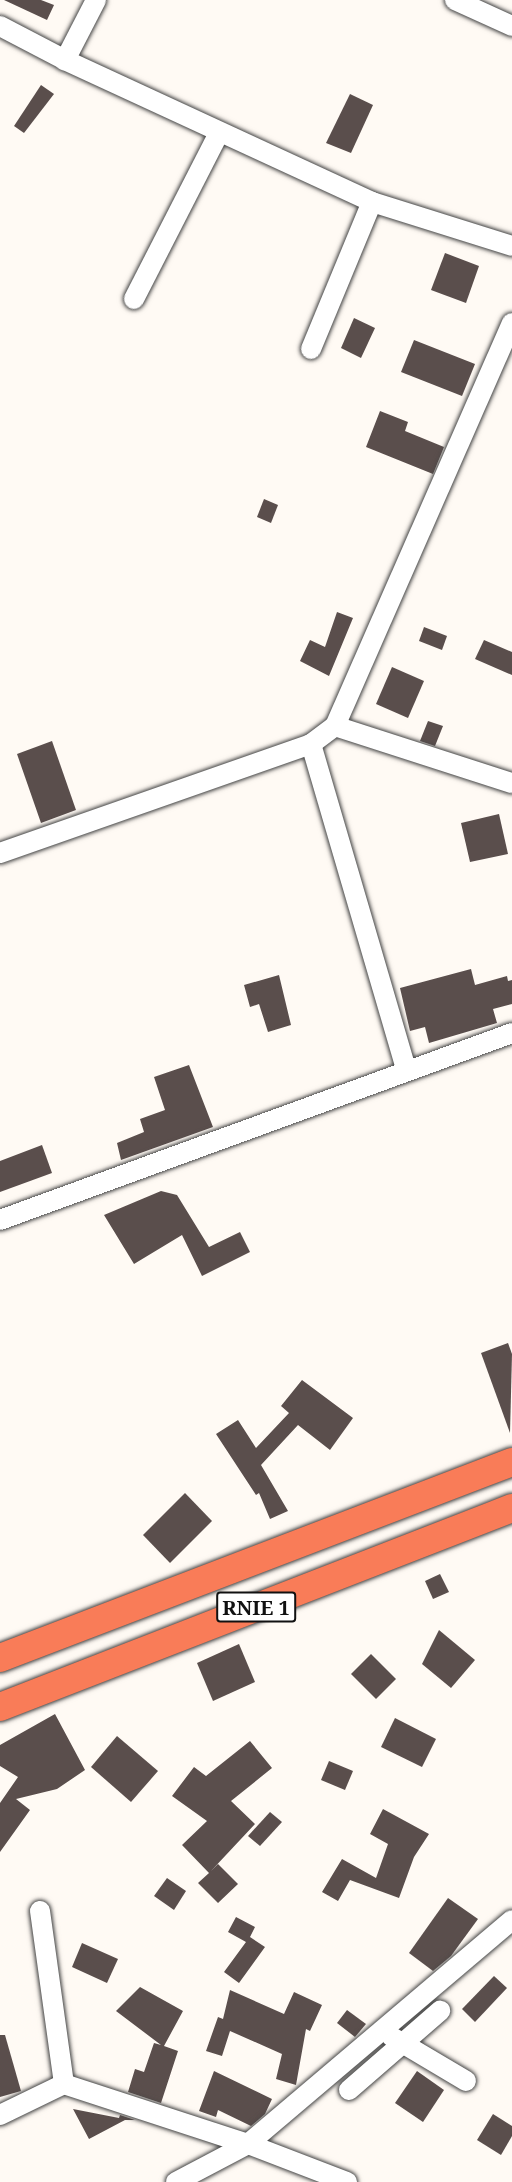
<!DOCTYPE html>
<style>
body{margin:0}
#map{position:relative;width:512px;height:2182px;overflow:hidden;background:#fffaf4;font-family:"Noto Serif",serif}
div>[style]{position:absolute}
.building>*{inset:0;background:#5a4e4c}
.roads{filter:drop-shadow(0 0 2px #444) drop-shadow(0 0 2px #444)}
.minor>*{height:20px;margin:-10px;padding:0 10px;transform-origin:10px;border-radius:10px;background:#fff}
.highway>*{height:28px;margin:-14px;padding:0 14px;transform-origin:14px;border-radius:14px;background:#f97c58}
span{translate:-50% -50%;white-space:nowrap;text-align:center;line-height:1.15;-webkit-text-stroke:6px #fff;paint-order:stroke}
.shield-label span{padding:2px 4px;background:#fff;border:2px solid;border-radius:4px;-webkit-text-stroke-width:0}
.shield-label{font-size:20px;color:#111;font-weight:700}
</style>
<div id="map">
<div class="building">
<div style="clip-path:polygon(4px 0,41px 0,54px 5px,47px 20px)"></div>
<div style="clip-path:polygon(41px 85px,54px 94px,24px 133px,14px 126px)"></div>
<div style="clip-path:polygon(350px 94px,373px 105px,351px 153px,326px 143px)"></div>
<div style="clip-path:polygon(445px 253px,479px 266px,466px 303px,431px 290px)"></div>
<div style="clip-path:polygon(354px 318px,375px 328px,361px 358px,341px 348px)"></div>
<div style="clip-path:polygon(414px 340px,475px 364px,462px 396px,401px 372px)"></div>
<div style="clip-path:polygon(380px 411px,408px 422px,405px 431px,444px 447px,433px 474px,366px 447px)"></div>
<div style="clip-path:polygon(264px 499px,278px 505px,271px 523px,257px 517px)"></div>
<div style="clip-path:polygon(337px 612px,353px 618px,329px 676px,300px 661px,310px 640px,325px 647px)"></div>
<div style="clip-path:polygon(424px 627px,447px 636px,442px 650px,419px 641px)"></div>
<div style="clip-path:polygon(484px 640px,512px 652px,512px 675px,475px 659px)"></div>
<div style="clip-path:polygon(392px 667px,424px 681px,408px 718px,376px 704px)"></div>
<div style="clip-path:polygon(428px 721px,443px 726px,435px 746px,420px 741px)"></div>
<div style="clip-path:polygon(52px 741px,76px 810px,41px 823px,17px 754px)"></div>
<div style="clip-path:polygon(499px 814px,508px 854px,470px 862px,461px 823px)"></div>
<div style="clip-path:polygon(471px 969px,475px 985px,507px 976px,508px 981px,512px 980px,512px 1004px,493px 1009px,497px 1023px,429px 1043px,425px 1027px,410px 1031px,400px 988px)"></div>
<div style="clip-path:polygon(279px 975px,291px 1025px,268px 1032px,259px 1004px,250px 1007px,244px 985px)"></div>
<div style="clip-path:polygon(189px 1065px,213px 1127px,121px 1160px,117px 1143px,144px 1132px,140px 1119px,165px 1110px,154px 1077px)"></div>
<div style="clip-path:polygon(42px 1145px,52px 1173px,0 1192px,0 1161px)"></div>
<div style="clip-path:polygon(161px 1191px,177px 1195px,209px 1247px,240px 1232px,250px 1252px,202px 1276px,182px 1235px,134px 1264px,104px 1215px)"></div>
<div style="clip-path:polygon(508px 1343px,512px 1354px,510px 1433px,481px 1353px)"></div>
<div style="clip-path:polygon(302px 1380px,353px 1418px,330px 1450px,298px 1425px,261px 1465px,288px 1511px,270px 1519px,259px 1493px,256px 1495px,216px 1434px,238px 1420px,256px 1448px,289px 1413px,281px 1406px)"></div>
<div style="clip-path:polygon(185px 1493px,212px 1521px,170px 1563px,143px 1535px)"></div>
<div style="clip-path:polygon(440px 1574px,449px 1592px,433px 1599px,425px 1581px)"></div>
<div style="clip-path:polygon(439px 1630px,475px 1660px,451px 1688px,422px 1664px)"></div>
<div style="clip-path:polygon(239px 1644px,255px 1682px,213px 1701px,197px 1663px)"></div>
<div style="clip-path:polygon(371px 1654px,396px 1679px,376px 1699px,351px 1674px)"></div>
<div style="clip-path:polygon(55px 1714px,85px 1770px,57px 1789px,16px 1799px,30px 1810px,0 1852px,0 1803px,18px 1777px,0 1766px,0 1745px)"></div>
<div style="clip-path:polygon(395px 1718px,436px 1739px,422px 1767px,381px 1747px)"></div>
<div style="clip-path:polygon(117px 1736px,158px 1771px,131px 1802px,91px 1767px)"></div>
<div style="clip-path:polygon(250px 1741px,272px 1768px,231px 1801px,255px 1824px,211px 1871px,218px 1864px,238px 1884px,218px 1903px,198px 1883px,209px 1873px,182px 1845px,207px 1821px,172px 1796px,194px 1767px,206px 1776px)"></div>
<div style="clip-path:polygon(329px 1761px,353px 1771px,345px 1790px,321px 1780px)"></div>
<div style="clip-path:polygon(383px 1809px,429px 1834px,414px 1857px,399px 1898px,350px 1880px,338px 1901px,322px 1892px,342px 1859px,376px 1878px,388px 1844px,370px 1834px)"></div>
<div style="clip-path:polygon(270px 1812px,282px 1822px,260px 1846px,248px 1836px)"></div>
<div style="clip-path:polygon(167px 1878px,186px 1891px,174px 1910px,154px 1896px)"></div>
<div style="clip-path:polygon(448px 1898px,478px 1919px,451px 1956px,433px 1971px,409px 1953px)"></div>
<div style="clip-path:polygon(236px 1917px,255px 1927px,250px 1937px,265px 1947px,239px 1983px,224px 1972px,246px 1942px,228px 1932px)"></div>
<div style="clip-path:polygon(82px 1943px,118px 1959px,107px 1983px,72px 1967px)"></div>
<div style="clip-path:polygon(494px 1976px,507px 1988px,475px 2022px,462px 2009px)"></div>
<div style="clip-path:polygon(140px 1987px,183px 2011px,164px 2046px,178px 2051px,161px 2103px,128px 2092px,135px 2069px,144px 2072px,154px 2043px,161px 2045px,116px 2011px)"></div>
<div style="clip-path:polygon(230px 1990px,284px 2014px,294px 1992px,322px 2005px,310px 2031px,306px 2029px,296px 2085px,276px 2079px,282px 2054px,230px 2031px,222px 2056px,206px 2051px,218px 2017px,223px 2019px)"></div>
<div style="clip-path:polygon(347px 2010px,366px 2024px,355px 2037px,337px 2023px)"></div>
<div style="clip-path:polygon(0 2035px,5px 2035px,21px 2091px,0 2097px)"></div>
<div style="clip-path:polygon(214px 2071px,272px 2099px,265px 2114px,251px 2126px,218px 2110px,216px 2117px,199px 2111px)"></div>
<div style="clip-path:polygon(417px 2071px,444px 2090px,423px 2122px,395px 2103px)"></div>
<div style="clip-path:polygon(73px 2109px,119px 2118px,120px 2115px,135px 2120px,125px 2120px,89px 2139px)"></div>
<div style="clip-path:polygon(493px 2114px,512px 2126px,512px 2136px,501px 2155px,477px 2140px)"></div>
</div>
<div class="roads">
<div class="minor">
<div style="left:96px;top:0;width:68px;rotate:117.3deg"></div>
<div style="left:65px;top:60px;width:338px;rotate:24.8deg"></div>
<div style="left:372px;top:202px;width:147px;rotate:17.4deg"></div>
<div style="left:455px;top:0;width:63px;rotate:24.5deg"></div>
<div style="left:0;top:26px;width:73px;rotate:27.6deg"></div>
<div style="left:134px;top:299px;width:186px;rotate:-62.9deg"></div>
<div style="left:311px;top:349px;width:159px;rotate:-67.5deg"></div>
<div style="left:335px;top:726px;width:186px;rotate:17.9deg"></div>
<div style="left:311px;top:744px;width:339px;rotate:73.7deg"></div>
<div style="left:0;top:853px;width:330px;rotate:-19.3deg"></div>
<div style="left:311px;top:744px;width:30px;rotate:-37deg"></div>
<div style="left:335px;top:726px;width:440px;rotate:-66.3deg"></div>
<div style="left:0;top:1220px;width:545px;rotate:-20.06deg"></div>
<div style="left:40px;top:1911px;width:175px;rotate:82.1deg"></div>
<div style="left:392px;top:2037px;width:86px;rotate:30.7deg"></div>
<div style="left:349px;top:2090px;width:121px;rotate:-41deg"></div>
<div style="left:0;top:2115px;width:71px;rotate:-25.8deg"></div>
<div style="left:64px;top:2084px;width:194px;rotate:18.1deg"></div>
<div style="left:248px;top:2144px;width:106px;rotate:21deg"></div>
<div style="left:176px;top:2182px;width:81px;rotate:-27.8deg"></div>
<div style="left:248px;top:2144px;width:346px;rotate:-40.3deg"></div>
</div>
<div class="highway">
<div style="left:0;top:1658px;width:548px;rotate:-20.95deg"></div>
<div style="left:0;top:1707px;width:549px;rotate:-21.24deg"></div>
</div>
</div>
<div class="shield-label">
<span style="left:256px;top:1607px">RNIE 1</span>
</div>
</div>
